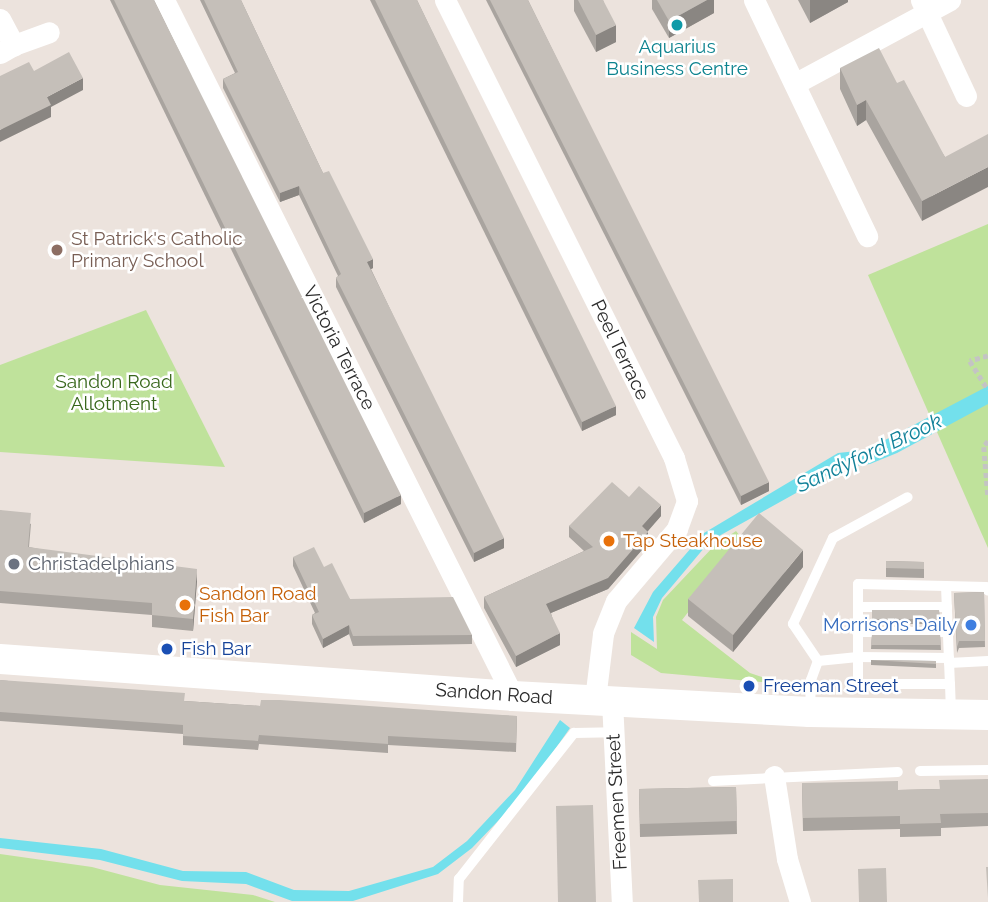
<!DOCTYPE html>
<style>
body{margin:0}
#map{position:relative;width:988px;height:902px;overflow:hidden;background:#ece3dd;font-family:Raleway,sans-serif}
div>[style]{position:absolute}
.green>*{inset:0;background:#bfe29b}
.water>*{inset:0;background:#73e0ec}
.path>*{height:4.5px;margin-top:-2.25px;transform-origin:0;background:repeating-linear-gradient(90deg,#c4c4c4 0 5px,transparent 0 8.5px)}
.lane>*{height:10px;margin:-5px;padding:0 5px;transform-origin:5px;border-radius:5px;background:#fff}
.street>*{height:21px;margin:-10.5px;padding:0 10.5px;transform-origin:10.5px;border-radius:10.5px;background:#fff}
.secondary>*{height:30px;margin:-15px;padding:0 15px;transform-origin:15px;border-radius:15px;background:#fff}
.wall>*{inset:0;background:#a9a49f}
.shaded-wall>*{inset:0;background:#8a8682}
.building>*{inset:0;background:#c5bfb9}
.dots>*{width:19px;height:19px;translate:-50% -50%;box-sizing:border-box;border:4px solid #fff;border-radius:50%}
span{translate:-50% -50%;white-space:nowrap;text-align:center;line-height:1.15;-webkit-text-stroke:5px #fff;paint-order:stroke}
.culture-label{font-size:19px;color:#0d838f}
.education-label{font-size:19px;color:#785e54}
.left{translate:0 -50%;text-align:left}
.street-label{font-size:19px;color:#2b2b2b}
.park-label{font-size:19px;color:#38671c}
.food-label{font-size:19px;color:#c56008}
.worship-label{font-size:19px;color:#5b616d}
.shop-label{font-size:19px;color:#366cbe}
.right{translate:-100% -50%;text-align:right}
.transit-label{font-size:19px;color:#164399}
.water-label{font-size:21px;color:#118199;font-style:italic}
</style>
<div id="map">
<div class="green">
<div style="clip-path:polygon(988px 224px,988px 548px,868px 275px)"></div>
<div style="clip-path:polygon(146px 310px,225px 467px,0 452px,0 365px)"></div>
<div style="clip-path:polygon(736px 531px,744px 541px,682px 620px,750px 673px,783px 684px,661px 673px,631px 655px,631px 632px,657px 649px,656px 617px,663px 600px,714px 546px)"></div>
<div style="clip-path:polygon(0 854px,92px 867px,160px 885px,253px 895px,275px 902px,0 902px)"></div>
</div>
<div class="water">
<div style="clip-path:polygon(988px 386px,988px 404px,897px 453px,870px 464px,841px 468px,710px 541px,662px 598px,653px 617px,654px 642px,634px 628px,653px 592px,704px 533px,838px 453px,866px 450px)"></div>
<div style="clip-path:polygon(560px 720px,570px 728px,522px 796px,472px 848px,438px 874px,353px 901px,292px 901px,246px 884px,182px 881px,100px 860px,0 848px,0 838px,101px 849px,183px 871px,246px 872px,294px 890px,349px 891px,433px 867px,467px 841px,515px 790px)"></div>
</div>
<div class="path">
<div style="left:988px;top:356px;width:19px;rotate:164deg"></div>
<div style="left:970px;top:361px;width:34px;rotate:58deg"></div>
<div style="left:988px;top:441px;width:7px;rotate:124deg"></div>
<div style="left:984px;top:447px;width:49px;rotate:85.3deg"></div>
</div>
<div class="lane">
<div style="left:946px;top:586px;width:40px;rotate:1.4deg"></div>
<div style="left:986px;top:587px;width:4px;rotate:63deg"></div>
<div style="left:858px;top:607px;width:89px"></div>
<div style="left:857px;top:632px;width:91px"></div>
<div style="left:949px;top:658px;width:91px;rotate:-179.4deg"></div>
<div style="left:858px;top:657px;width:73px;rotate:-90deg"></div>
<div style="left:858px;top:584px;width:88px;rotate:1.3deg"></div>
<div style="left:946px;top:586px;width:98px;rotate:87.7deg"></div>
<div style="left:818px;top:661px;width:45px;rotate:-124deg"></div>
<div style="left:793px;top:624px;width:95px;rotate:-65.1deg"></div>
<div style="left:833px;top:538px;width:85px;rotate:-28.7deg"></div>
<div style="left:818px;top:661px;width:40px;rotate:-5.7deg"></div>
<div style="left:858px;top:657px;width:27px;rotate:90deg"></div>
<div style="left:858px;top:684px;width:92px"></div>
<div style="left:950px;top:684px;width:27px;rotate:88deg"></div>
<div style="left:949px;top:663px;width:39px;rotate:-3deg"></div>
<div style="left:810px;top:710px;width:30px;rotate:-88deg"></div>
<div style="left:811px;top:680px;width:20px;rotate:-70deg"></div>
<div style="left:920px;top:771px;width:68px;rotate:-0.8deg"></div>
<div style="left:713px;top:781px;width:185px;rotate:-2.8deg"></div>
<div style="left:458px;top:902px;width:23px;rotate:-88deg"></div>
<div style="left:459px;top:879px;width:186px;rotate:-51.8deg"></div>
<div style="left:574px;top:733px;width:39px;rotate:-1deg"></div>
</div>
<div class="street">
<div style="left:164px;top:0;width:779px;rotate:63.37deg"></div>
<div style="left:445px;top:0;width:512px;rotate:63.43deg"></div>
<div style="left:674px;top:458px;width:45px;rotate:73.2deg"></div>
<div style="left:687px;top:501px;width:30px;rotate:110deg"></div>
<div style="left:677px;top:529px;width:94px;rotate:130.3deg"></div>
<div style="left:616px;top:601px;width:35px;rotate:112deg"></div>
<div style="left:603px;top:634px;width:65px;rotate:97deg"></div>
<div style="left:754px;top:0;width:262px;rotate:64.4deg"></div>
<div style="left:921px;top:0;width:106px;rotate:64.9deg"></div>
<div style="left:0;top:19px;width:30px;rotate:62deg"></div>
<div style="left:14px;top:45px;width:16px;rotate:150deg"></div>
<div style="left:14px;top:45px;width:37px;rotate:-20deg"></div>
<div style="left:796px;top:83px;width:175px;rotate:-28.3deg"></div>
<div style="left:612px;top:701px;width:201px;rotate:87.2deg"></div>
<div style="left:774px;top:776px;width:84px;rotate:81.1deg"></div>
<div style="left:787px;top:859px;width:45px;rotate:73.2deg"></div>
</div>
<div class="secondary">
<div style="left:0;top:659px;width:514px;rotate:4.13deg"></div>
<div style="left:513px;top:696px;width:297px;rotate:3.1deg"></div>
<div style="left:810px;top:712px;width:178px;rotate:1deg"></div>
</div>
<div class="wall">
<div style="clip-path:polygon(110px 0,154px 0,401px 504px,364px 523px)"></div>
<div style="clip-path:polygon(200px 0,241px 0,323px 173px,373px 268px,371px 269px,504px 548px,474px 562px,336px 287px,336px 278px,338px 276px,299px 195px,280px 202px,223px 88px,223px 79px,235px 73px)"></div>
<div style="clip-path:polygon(370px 0,417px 0,616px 415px,582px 431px)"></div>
<div style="clip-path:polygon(486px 0,528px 0,769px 491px,741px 505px)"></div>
<div style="clip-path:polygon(574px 0,603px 0,616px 42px,596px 52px,574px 11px)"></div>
<div style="clip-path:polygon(652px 0,714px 0,714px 13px,669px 38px,652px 9px)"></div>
<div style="clip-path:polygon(798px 0,848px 0,848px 2px,810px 23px)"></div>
<div style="clip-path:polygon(840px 68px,897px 83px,945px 157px,922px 221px,866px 120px,857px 126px,840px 89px)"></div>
<div style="clip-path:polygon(629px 497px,661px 516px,647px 531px,648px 543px,608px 589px,551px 613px,560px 645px,516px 667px,484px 608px,484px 597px,584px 551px,569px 537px,569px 526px)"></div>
<div style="clip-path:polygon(0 510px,31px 524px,29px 547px,197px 581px,193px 631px,152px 627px,152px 615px,0 603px)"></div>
<div style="clip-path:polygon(293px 557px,350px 599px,472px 635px,472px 644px,353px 646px,349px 634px,323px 648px,312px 624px,312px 615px,315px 613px,293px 566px)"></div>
<div style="clip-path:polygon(886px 561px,924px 562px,924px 578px,886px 577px)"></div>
<div style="clip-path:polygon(803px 567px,733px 652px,688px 616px,688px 599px)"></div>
<div style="clip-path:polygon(984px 592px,985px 647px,959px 648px,957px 653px,954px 593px)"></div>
<div style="clip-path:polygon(872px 610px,939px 610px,940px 624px,872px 624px)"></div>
<div style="clip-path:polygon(872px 635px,940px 635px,941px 650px,871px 649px)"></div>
<div style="clip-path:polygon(871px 660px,936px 661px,936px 668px,871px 665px)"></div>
<div style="clip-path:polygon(0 680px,185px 701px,260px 706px,517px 716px,516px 752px,388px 745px,388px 753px,259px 744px,258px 750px,183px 745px,183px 734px,0 721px)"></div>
<div style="clip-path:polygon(988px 779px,988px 826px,941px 828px,941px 836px,900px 837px,900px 829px,803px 831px,802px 783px,898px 790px,939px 789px)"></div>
<div style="clip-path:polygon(736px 787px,737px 834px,640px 837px,639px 789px)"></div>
</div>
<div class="shaded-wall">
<div style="clip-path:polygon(707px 0,714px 0,714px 13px,669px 38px,669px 21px)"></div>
<div style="clip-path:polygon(810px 0,848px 0,848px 2px,810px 23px)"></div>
<div style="clip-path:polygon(616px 25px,616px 42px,596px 52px,596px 35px)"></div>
<div style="clip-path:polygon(83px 78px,83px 90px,51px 107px,51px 117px,0 142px,0 130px,47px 97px)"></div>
<div style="clip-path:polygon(866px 100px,866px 120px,857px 126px,857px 105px)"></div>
<div style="clip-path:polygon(988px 167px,988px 187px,922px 221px,922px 201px)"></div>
<div style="clip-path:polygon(299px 186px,299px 195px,280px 202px,280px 193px)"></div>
<div style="clip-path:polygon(373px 259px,373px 268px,367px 271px,367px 262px)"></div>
<div style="clip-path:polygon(616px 406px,616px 415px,582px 431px,582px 422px)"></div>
<div style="clip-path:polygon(769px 482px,769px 491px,741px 505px,741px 496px)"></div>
<div style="clip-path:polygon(401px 495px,401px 504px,364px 523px,364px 513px)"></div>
<div style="clip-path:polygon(661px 505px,661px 516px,642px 538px,642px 526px)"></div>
<div style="clip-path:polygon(648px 532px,648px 543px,608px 589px,546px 615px,546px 604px)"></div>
<div style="clip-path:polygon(504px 538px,504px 548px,474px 562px,474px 553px)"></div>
<div style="clip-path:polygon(803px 550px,803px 567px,733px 652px,733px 635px)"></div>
<div style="clip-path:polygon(197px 569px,197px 581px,193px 631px,193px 619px)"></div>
<div style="clip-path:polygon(349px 625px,349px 634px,323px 648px,323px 639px)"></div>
<div style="clip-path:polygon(560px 633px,560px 645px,516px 667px,516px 656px)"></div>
</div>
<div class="building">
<div style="clip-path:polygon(114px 0,154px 0,401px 495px,364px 513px)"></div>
<div style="clip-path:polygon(204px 0,241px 0,323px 173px,329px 171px,373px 259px,367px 262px,504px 538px,474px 553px,336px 278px,341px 274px,299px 186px,280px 193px,223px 79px,238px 72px)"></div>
<div style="clip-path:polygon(375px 0,417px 0,616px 406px,582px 422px)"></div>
<div style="clip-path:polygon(490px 0,528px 0,769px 482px,741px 496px)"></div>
<div style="clip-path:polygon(578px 0,603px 0,616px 25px,596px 35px)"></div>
<div style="clip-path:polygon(657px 0,707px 0,669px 21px)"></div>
<div style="clip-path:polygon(879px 48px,897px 83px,904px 80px,945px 157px,988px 134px,988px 167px,922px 201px,866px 100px,857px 105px,840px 68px)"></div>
<div style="clip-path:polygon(69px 52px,83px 78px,47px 97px,51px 105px,0 130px,0 76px,29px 62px,34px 71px)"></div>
<div style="clip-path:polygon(612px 482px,629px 497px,639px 486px,661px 505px,642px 526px,648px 532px,608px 578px,546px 604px,560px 633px,516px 656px,484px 597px,593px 547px,569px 526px)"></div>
<div style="clip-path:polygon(0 510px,31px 513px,28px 547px,197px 569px,193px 619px,152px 615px,152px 603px,0 591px)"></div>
<div style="clip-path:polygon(759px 513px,803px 550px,733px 635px,688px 599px)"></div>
<div style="clip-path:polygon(314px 547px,324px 567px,332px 563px,350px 599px,453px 597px,472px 635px,353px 636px,349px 625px,323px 639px,312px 615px,319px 612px,293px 557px)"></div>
<div style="clip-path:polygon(886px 561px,924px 562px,924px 569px,886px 568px)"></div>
<div style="clip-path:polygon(984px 592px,985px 641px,959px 641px,957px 647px,954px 593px)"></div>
<div style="clip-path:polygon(872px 610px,939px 610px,940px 619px,872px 619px)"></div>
<div style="clip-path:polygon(872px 635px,940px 635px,941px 645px,871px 645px)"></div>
<div style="clip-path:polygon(871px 660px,936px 661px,936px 664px)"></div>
<div style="clip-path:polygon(0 680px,185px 693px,184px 701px,260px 706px,261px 700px,280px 700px,517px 716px,516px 743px,388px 736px,388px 744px,259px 735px,258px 741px,183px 736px,183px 725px,0 712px)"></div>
<div style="clip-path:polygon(988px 779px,988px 813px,940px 814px,941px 823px,900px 824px,900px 816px,803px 818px,802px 783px,898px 781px,898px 790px,940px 789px,939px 780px)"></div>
<div style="clip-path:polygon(736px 787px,737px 821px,640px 824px,639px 789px)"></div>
<div style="clip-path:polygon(593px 805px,596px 902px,558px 902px,556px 806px)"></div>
<div style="clip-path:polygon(986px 867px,988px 867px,988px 898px)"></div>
<div style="clip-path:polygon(886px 868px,887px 902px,859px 902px,858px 869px)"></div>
<div style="clip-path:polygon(733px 879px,733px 902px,699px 902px,698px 880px)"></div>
</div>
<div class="dots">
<div style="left:677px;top:25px;background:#0f9aa8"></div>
<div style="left:57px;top:250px;background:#8d6e63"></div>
<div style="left:609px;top:541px;background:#e8710a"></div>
<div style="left:14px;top:564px;background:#6b7280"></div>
<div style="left:185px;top:605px;background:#e8710a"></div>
<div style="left:971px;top:625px;background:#3f7fe0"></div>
<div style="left:167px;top:649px;background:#1a4fb4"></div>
<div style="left:749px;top:686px;background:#1a4fb4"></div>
</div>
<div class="culture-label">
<span style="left:677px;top:58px">Aquarius<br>Business Centre</span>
</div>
<div class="education-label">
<span class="left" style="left:71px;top:250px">St Patrick's Catholic<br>Primary School</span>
</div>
<div class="street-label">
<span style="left:339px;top:348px;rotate:63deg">Victoria Terrace</span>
<span style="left:620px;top:350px;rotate:64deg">Peel Terrace</span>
<span style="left:494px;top:694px;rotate:4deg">Sandon Road</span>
<span style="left:617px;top:802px;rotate:-93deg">Freemen Street</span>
</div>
<div class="park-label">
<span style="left:114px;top:393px">Sandon Road<br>Allotment</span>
</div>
<div class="food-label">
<span class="left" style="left:623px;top:541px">Tap Steakhouse</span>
<span class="left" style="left:199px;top:605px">Sandon Road<br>Fish Bar</span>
</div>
<div class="worship-label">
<span class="left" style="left:28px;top:564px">Christadelphians</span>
</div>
<div class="shop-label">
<span class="right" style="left:957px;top:625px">Morrisons Daily</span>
</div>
<div class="transit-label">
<span class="left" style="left:181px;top:649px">Fish Bar</span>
<span class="left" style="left:763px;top:686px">Freeman Street</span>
</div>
<div class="water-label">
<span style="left:869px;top:453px;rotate:-25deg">Sandyford Brook</span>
</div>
</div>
